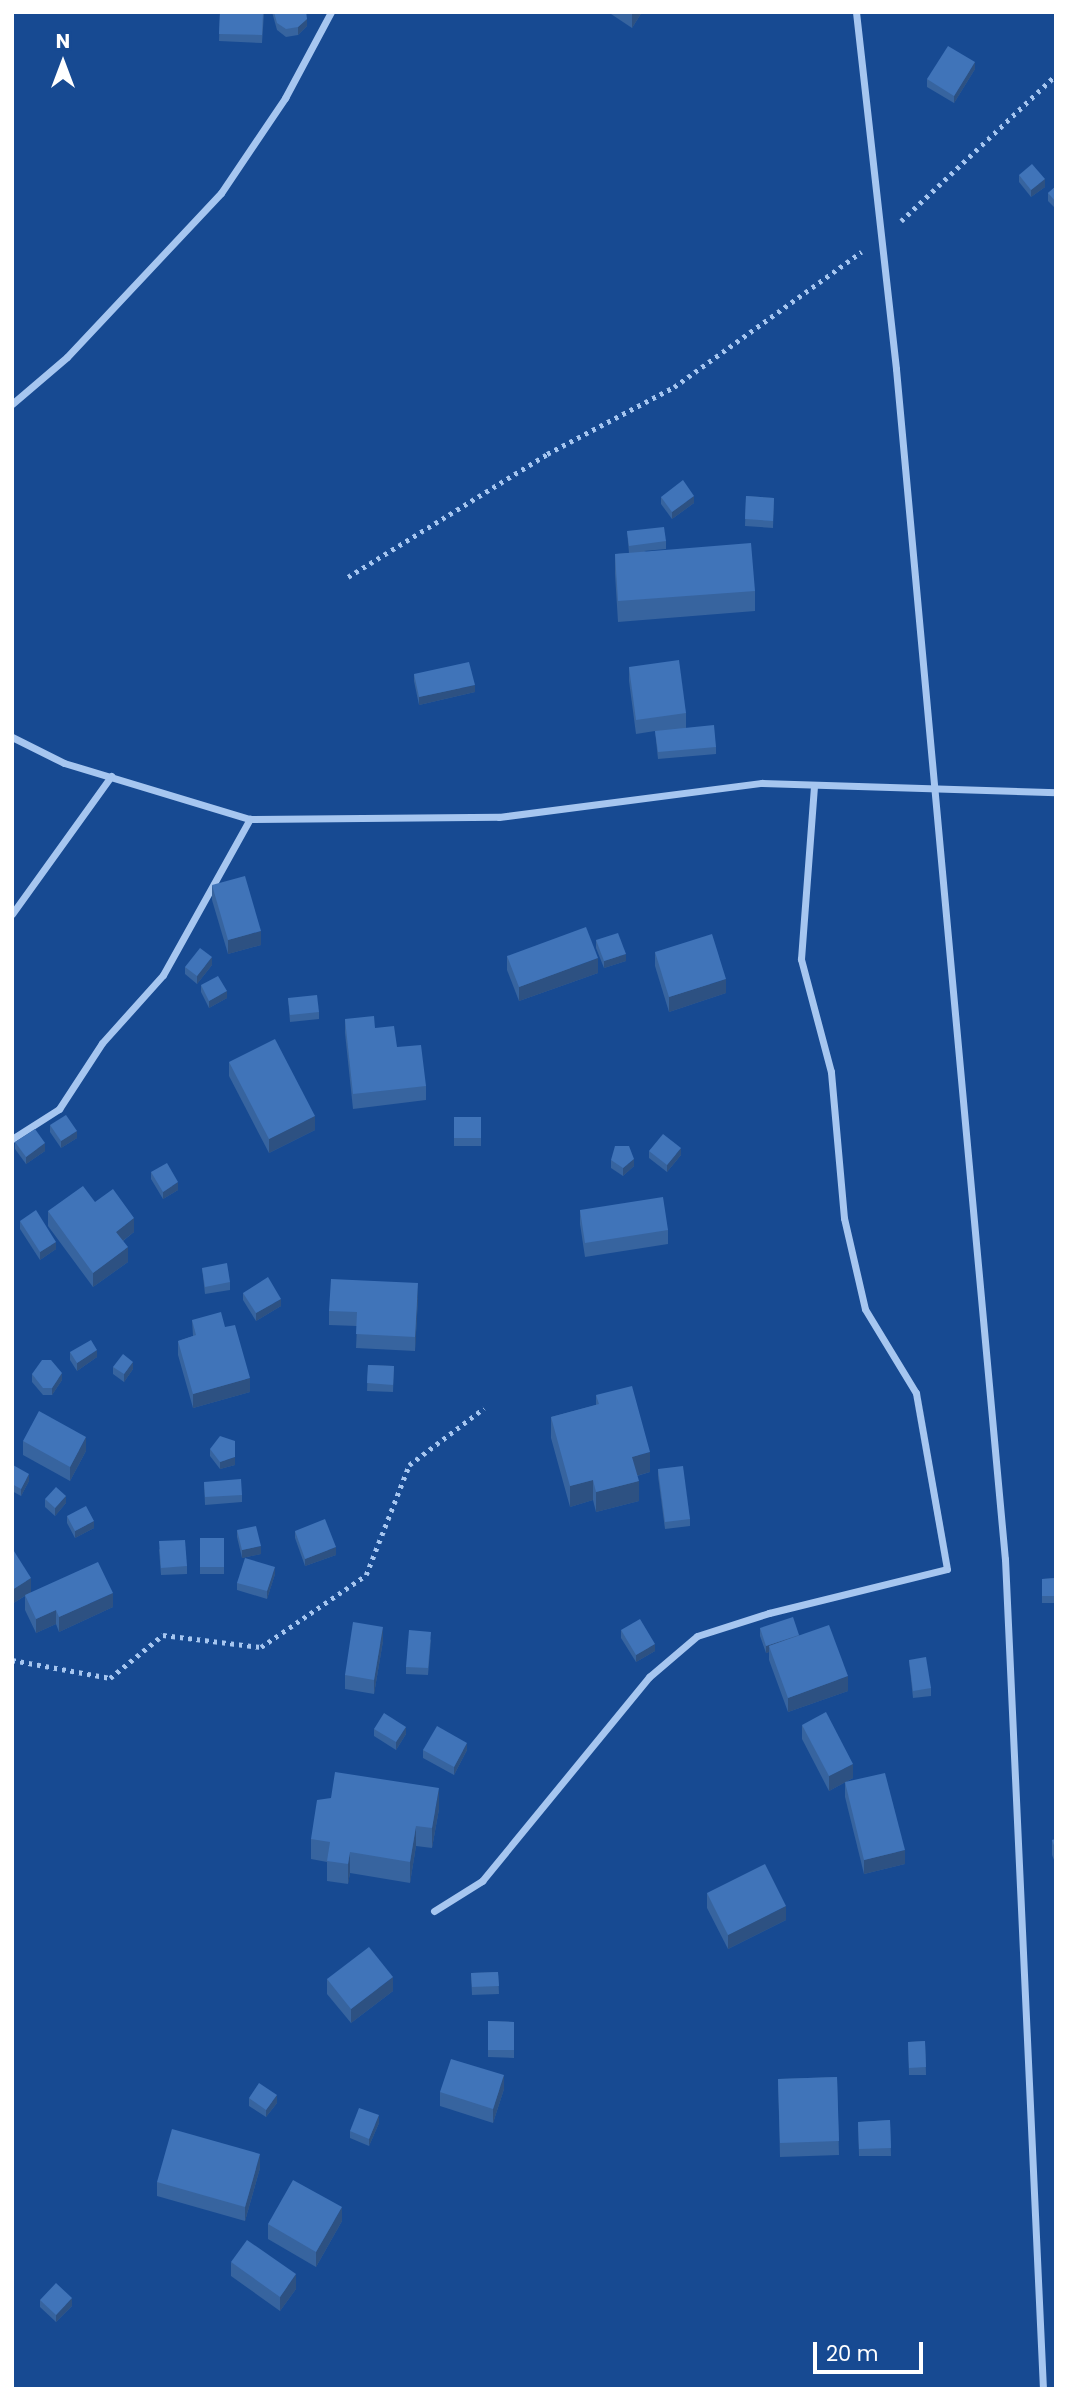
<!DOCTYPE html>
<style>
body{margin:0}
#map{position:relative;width:1068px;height:2401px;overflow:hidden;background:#174a92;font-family:Poppins,sans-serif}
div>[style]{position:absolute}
.path>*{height:4.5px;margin-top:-2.25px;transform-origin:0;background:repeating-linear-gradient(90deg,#a6c6f0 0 3.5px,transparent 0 8.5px)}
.minor>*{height:7px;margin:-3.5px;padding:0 3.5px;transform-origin:3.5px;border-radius:3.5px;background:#a6c6f0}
.wall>*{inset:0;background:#37649f}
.shaded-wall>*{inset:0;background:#2d5182}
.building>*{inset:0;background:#4074b9}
span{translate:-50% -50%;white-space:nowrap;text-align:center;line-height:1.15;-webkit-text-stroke:5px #174a92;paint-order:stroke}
.frame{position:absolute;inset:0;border:14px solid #fff;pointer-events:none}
.north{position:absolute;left:28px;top:28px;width:70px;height:70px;-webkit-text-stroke:5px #174a92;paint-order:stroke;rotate:0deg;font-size:19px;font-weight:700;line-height:28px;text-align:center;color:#fff}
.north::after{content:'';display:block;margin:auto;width:24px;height:32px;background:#fff;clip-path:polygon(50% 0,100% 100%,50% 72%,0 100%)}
.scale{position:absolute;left:813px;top:2342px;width:110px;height:32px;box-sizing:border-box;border:4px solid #fff;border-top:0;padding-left:9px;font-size:21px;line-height:24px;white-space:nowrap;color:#fff;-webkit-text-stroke:5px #174a92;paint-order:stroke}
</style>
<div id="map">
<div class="path">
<div style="left:901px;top:221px;width:213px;rotate:-43.3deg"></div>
<div style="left:348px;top:577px;width:234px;rotate:-31.7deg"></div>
<div style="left:547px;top:454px;width:144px;rotate:-27.8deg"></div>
<div style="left:674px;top:387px;width:231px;rotate:-35.8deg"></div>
<div style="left:12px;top:1660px;width:100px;rotate:10.4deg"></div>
<div style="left:110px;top:1678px;width:68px;rotate:-39.1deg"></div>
<div style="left:163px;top:1635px;width:99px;rotate:7deg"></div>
<div style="left:261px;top:1647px;width:127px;rotate:-34.4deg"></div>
<div style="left:366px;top:1575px;width:118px;rotate:-68.6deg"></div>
<div style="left:409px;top:1465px;width:94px;rotate:-37.2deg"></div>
</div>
<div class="minor">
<div style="left:856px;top:12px;width:359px;rotate:83.6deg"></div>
<div style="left:896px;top:369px;width:1195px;rotate:84.77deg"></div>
<div style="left:1005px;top:1559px;width:831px;rotate:87.38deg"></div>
<div style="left:12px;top:404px;width:72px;rotate:-40.5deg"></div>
<div style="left:67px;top:357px;width:225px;rotate:-46.8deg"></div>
<div style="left:221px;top:193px;width:115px;rotate:-56deg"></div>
<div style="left:285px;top:98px;width:98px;rotate:-61.9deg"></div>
<div style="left:12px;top:737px;width:58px;rotate:26.6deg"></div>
<div style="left:64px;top:763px;width:194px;rotate:16.8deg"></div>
<div style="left:250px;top:819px;width:249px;rotate:-0.5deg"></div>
<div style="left:499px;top:817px;width:265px;rotate:-7.4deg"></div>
<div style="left:762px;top:783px;width:294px;rotate:1.8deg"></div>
<div style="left:12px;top:914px;width:170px;rotate:-54.3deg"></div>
<div style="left:12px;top:1139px;width:56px;rotate:-32.6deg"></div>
<div style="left:59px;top:1109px;width:79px;rotate:-56.9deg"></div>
<div style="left:102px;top:1043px;width:91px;rotate:-48.1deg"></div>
<div style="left:163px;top:975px;width:179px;rotate:-60.9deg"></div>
<div style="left:434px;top:1911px;width:57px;rotate:-32deg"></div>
<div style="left:482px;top:1881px;width:264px;rotate:-50.7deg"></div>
<div style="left:649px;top:1677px;width:63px;rotate:-40.5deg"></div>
<div style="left:697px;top:1636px;width:76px;rotate:-17.7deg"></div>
<div style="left:769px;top:1613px;width:183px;rotate:-13.9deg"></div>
<div style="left:947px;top:1569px;width:179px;rotate:-100deg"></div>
<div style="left:916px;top:1393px;width:98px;rotate:-121.3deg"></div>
<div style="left:865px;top:1309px;width:93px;rotate:-103deg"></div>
<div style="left:844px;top:1218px;width:147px;rotate:-95.1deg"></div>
<div style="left:831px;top:1072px;width:117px;rotate:-104.9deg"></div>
<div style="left:801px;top:959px;width:173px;rotate:-85.7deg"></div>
</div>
<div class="wall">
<div style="clip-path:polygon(220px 12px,264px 12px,262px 43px,219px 41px)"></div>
<div style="clip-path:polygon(272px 12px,306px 12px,307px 26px,298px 35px,286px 37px,277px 30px)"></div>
<div style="clip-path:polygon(608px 12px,642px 12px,632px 28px)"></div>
<div style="clip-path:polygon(975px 69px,954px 103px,927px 87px,927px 79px)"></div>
<div style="clip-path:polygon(1019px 175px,1045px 187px,1031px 197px,1019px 182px)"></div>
<div style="clip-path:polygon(1056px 186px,1056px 209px,1048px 201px,1048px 193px)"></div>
<div style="clip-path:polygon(746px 496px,774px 498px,773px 528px,745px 526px)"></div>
<div style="clip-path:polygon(661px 497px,694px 503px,672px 519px,661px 504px)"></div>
<div style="clip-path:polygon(627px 531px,666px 541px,666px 549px,644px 551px,755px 591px,755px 611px,618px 622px,615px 574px,615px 554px,629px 553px)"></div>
<div style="clip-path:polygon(629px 667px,686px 713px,686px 728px,716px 747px,716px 754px,658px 759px,655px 731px,636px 734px,629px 681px)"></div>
<div style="clip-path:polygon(414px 674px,475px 692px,419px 705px,414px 681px)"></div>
<div style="clip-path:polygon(212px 885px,261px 945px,228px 954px,212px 900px)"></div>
<div style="clip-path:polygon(596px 940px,626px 961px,604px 968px,596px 948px)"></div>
<div style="clip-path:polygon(655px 952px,726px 993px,669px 1012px,655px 966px)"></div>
<div style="clip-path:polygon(507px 956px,598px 973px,519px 1001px,507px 970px)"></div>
<div style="clip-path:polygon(212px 965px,197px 984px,185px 974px,185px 967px)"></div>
<div style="clip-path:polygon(201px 985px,227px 998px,209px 1008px,201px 992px)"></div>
<div style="clip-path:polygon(288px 998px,319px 1012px,319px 1019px,290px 1022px)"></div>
<div style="clip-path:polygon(345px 1019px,375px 1028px,397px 1047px,426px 1086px,426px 1100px,353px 1109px,345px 1033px)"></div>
<div style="clip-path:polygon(229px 1062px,315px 1130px,269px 1153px,229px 1076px)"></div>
<div style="clip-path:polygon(454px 1117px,481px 1117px,481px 1146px,454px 1146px)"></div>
<div style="clip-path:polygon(50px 1125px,77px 1138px,61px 1148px,50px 1132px)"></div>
<div style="clip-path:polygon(15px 1142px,45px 1151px,26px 1164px,15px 1149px)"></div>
<div style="clip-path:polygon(649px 1151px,681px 1155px,667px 1172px,649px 1158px)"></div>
<div style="clip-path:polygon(611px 1160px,634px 1166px,623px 1176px,611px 1168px)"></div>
<div style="clip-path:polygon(151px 1172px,178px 1190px,163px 1199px,151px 1179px)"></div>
<div style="clip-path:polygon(95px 1202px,134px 1232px,123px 1241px,128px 1262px,93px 1287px,48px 1226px,48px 1211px)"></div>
<div style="clip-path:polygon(580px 1210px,668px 1230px,668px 1244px,585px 1257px,580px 1224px)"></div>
<div style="clip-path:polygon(20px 1221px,56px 1249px,40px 1260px,20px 1229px)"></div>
<div style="clip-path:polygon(202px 1268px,230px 1282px,230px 1290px,205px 1294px)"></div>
<div style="clip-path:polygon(243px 1293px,281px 1306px,256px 1321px,243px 1300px)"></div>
<div style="clip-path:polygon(418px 1298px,415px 1351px,356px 1348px,357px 1326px,329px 1325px,329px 1311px)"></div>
<div style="clip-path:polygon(192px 1320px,225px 1327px,250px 1392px,193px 1408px,178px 1355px,178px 1341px,193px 1336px)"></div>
<div style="clip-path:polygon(70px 1352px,97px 1357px,77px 1371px,70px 1360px)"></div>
<div style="clip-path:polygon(368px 1365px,394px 1366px,393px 1392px,367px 1391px)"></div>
<div style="clip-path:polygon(113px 1367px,133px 1369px,124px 1382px,113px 1374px)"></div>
<div style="clip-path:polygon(32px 1374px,62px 1380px,52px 1395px,43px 1395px,32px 1382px)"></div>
<div style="clip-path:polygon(596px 1395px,650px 1472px,637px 1476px,639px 1501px,596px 1512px,593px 1500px,570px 1507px,551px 1438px,551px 1417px,596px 1405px)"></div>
<div style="clip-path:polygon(23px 1441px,86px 1451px,70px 1481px,23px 1455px)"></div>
<div style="clip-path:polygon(210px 1449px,235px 1465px,220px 1469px,210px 1456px)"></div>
<div style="clip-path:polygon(12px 1466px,29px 1481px,21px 1496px,12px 1491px)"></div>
<div style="clip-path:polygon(658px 1469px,690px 1519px,690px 1526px,665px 1529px,658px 1476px)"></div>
<div style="clip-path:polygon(204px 1482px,242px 1495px,242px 1502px,205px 1505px)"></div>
<div style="clip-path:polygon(45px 1499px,66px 1503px,55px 1516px,45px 1507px)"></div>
<div style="clip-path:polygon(67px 1516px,94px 1528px,75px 1538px,67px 1523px)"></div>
<div style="clip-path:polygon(237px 1530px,261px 1554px,242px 1558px,237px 1537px)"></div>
<div style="clip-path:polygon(295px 1531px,336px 1555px,305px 1566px,295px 1538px)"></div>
<div style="clip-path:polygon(200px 1538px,224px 1538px,224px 1574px,200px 1574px)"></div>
<div style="clip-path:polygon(12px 1548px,31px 1592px,28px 1594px,113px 1607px,59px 1632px,56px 1624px,36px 1633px,25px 1610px,25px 1596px,12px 1604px)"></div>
<div style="clip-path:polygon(159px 1549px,187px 1566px,187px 1574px,161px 1575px)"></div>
<div style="clip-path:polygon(275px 1574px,267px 1599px,237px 1590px,237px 1583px)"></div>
<div style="clip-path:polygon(1056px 1578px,1056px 1603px,1042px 1603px,1042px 1579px)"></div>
<div style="clip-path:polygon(760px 1628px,799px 1635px,848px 1691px,788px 1712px,769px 1660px,769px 1652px,766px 1653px,760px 1636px)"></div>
<div style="clip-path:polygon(621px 1630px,655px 1651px,636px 1662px,621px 1638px)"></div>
<div style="clip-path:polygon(431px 1639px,428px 1675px,406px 1674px,406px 1667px)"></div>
<div style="clip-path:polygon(383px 1641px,374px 1694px,345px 1689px,345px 1675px)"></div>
<div style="clip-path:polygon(909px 1660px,931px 1688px,931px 1696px,913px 1698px)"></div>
<div style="clip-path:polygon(802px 1725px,853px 1778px,829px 1791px,802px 1739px)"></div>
<div style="clip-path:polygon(374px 1729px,406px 1734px,396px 1750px,374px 1736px)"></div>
<div style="clip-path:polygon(423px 1750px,467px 1750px,454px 1775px,423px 1758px)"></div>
<div style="clip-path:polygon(845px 1782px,905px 1864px,864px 1874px,845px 1797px)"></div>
<div style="clip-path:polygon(439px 1809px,432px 1848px,416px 1846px,410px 1883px,350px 1873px,348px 1884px,327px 1881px,327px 1862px,311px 1859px,311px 1839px)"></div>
<div style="clip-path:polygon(1056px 1839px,1056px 1865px,1052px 1855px,1052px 1840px)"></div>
<div style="clip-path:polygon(707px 1893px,786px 1920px,728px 1949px,707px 1908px)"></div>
<div style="clip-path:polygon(498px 1972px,499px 1994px,472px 1995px,471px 1973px)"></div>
<div style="clip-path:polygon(327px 1979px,393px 1991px,351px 2023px,327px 1994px)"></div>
<div style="clip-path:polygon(488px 2021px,514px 2022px,514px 2058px,488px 2057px)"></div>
<div style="clip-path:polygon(925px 2041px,926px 2075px,909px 2075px,908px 2042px)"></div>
<div style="clip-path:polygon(837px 2077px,839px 2155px,780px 2157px,778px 2079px)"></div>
<div style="clip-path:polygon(504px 2089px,493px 2123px,440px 2106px,440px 2092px)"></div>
<div style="clip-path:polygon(249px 2098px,277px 2103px,266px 2117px,249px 2106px)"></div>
<div style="clip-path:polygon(890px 2120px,891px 2156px,859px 2156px,858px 2122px)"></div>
<div style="clip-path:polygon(379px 2123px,369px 2146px,350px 2138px,350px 2131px)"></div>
<div style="clip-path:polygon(260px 2168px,245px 2221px,157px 2196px,157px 2182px)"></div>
<div style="clip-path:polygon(342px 2221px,316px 2267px,268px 2239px,268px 2224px)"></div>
<div style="clip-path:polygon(231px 2262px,296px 2289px,280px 2311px,231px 2276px)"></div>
<div style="clip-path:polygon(40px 2300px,72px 2306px,56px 2322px,40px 2307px)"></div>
</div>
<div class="shaded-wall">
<div style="clip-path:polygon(633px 12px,642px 12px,632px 28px,632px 14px)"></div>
<div style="clip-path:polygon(307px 19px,307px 26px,298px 35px,298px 27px)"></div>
<div style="clip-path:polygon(975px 62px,975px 69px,954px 103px,954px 96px)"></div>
<div style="clip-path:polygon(1045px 179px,1045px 187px,1031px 197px,1031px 190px)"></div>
<div style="clip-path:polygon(694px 496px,694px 503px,672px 519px,672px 512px)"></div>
<div style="clip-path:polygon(475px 685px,475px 692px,419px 705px,419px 697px)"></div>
<div style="clip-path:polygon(261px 931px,261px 945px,228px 954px,228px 940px)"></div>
<div style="clip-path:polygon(626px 954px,626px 961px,604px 968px,604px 961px)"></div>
<div style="clip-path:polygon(212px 957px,212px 965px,197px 984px,197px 976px)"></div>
<div style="clip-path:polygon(598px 958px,598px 973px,519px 1001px,519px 987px)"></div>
<div style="clip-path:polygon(726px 979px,726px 993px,669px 1012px,669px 997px)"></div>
<div style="clip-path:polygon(227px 991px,227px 998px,209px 1008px,209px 1001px)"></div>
<div style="clip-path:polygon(315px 1116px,315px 1130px,269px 1153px,269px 1139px)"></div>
<div style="clip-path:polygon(77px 1131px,77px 1138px,61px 1148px,61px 1141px)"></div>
<div style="clip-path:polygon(45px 1143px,45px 1151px,26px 1164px,26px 1157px)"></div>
<div style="clip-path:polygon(681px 1148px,681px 1155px,667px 1172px,667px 1165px)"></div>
<div style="clip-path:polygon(634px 1159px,634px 1166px,623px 1176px,623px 1168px)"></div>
<div style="clip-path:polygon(178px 1182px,178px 1190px,163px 1199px,163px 1192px)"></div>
<div style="clip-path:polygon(134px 1218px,134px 1232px,116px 1246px,116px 1232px)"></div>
<div style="clip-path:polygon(56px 1242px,56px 1249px,40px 1260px,40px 1252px)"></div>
<div style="clip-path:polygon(128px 1247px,128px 1262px,93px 1287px,93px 1273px)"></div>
<div style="clip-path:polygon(418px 1283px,418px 1298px,415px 1351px,415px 1337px)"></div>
<div style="clip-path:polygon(281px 1299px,281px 1306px,256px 1321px,256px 1313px)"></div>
<div style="clip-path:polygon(97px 1350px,97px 1357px,77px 1371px,77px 1363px)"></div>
<div style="clip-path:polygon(133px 1362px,133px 1369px,124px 1382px,124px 1374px)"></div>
<div style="clip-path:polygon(62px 1373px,62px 1380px,52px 1395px,52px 1388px)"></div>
<div style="clip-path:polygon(250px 1378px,250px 1392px,193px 1408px,193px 1394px)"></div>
<div style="clip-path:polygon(86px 1437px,86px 1451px,70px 1481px,70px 1467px)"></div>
<div style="clip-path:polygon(650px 1452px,650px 1472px,632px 1477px,632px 1457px)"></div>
<div style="clip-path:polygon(235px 1457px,235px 1465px,220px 1469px,220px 1462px)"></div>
<div style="clip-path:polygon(29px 1474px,29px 1481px,21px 1496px,21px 1489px)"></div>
<div style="clip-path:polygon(593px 1480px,593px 1500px,570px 1507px,570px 1486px)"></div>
<div style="clip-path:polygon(639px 1481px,639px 1501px,596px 1512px,596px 1492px)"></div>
<div style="clip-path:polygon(66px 1496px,66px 1503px,55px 1516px,55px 1508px)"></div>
<div style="clip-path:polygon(94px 1521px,94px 1528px,75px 1538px,75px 1531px)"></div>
<div style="clip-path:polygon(261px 1546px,261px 1554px,242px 1558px,242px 1550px)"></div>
<div style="clip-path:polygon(336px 1547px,336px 1555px,305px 1566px,305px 1559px)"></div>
<div style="clip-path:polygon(275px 1567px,275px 1574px,267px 1599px,267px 1591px)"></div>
<div style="clip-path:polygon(31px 1578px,31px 1592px,12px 1604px,12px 1590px)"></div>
<div style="clip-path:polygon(113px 1593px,113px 1607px,59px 1632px,59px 1617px)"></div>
<div style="clip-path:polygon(56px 1610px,56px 1624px,36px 1633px,36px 1619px)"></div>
<div style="clip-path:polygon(383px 1627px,383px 1641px,374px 1694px,374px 1680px)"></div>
<div style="clip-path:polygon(799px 1635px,769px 1646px,769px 1652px,766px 1653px,766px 1646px)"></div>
<div style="clip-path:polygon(655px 1644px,655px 1651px,636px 1662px,636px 1655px)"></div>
<div style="clip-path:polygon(848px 1676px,848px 1691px,788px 1712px,788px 1698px)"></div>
<div style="clip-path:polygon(406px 1727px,406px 1734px,396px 1750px,396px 1742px)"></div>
<div style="clip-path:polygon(467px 1743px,467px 1750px,454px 1775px,454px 1767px)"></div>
<div style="clip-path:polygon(853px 1764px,853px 1778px,829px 1791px,829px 1776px)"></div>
<div style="clip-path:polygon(439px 1788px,439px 1809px,432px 1848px,432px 1828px)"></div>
<div style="clip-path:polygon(416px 1826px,416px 1846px,410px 1883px,410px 1862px)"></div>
<div style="clip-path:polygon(905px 1850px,905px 1864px,864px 1874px,864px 1860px)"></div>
<div style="clip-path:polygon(350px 1852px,350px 1873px,348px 1884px,348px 1864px)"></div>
<div style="clip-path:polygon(786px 1906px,786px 1920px,728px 1949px,728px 1935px)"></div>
<div style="clip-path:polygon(393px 1977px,393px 1991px,351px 2023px,351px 2009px)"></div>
<div style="clip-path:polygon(504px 2075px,504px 2089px,493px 2123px,493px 2109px)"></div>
<div style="clip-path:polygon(277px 2095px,277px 2103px,266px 2117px,266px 2110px)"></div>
<div style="clip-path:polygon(379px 2115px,379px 2123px,369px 2146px,369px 2139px)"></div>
<div style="clip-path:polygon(260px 2154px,260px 2168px,245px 2221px,245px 2207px)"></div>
<div style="clip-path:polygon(342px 2207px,342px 2221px,316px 2267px,316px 2252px)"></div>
<div style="clip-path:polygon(296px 2274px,296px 2289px,280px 2311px,280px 2297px)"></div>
<div style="clip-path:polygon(72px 2298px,72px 2306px,56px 2322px,56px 2315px)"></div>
</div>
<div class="building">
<div style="clip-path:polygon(220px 12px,263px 12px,262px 35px,219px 34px)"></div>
<div style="clip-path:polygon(274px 12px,306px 12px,307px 19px,298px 27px,286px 29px,277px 23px)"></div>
<div style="clip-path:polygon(948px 46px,975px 62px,954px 96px,927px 79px)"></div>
<div style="clip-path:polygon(1032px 164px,1045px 179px,1031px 190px,1019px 175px)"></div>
<div style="clip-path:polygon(1056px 186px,1056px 202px,1048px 193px)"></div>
<div style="clip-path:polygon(683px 480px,694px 496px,672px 512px,661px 497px)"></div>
<div style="clip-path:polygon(746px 496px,774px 498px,773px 521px,745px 519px)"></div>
<div style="clip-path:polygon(664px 527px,666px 541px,629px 546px,627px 531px)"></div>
<div style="clip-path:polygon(751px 543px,755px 591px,618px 601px,615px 554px)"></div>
<div style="clip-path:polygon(679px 660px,686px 713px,636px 720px,629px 667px)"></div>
<div style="clip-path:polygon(469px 662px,475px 685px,419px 697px,414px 674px)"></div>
<div style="clip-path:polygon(714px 725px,716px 747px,658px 752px,655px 731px)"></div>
<div style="clip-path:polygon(245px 876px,261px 931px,228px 940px,212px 885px)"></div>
<div style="clip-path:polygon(586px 927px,598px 958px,519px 987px,507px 956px)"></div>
<div style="clip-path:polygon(618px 933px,626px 954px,604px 961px,596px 940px)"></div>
<div style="clip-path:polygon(712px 934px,726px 979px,669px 997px,655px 952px)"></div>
<div style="clip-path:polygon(200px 948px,212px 957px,197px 976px,185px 967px)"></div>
<div style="clip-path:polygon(218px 976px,227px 991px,209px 1001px,201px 985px)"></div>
<div style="clip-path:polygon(317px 995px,319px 1012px,290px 1015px,288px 998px)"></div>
<div style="clip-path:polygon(374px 1016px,375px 1028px,394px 1026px,397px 1047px,421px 1045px,426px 1086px,353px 1094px,345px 1019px)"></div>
<div style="clip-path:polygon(275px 1039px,315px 1116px,269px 1139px,229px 1062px)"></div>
<div style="clip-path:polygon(66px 1115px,77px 1131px,61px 1141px,50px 1125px)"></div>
<div style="clip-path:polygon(454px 1117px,481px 1117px,481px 1138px,454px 1138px)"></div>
<div style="clip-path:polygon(35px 1129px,45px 1143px,26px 1157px,15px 1142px)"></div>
<div style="clip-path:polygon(663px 1134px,681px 1148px,667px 1165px,649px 1151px)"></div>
<div style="clip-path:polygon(615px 1146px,629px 1146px,634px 1159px,623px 1168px,611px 1160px)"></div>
<div style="clip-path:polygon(167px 1163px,178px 1182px,163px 1192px,151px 1172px)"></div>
<div style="clip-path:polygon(83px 1186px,95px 1202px,113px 1189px,134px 1218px,116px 1232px,128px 1247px,93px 1273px,48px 1211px)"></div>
<div style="clip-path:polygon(663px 1197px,668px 1230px,585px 1243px,580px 1210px)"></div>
<div style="clip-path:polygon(36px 1210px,56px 1242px,40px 1252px,20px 1221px)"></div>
<div style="clip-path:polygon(227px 1263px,230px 1282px,205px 1287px,202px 1268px)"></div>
<div style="clip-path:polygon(268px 1277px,281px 1299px,256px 1313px,243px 1293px)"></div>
<div style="clip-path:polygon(331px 1279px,418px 1283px,415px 1337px,356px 1334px,357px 1312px,329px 1311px)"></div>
<div style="clip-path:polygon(221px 1312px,225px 1327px,235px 1325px,250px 1378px,193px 1394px,178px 1341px,196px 1335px,192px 1320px)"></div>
<div style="clip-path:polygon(91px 1340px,97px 1350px,77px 1363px,70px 1352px)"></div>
<div style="clip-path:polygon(123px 1354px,133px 1362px,124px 1374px,113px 1367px)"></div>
<div style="clip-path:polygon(42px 1360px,51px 1360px,62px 1373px,52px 1388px,43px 1388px,32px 1374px)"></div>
<div style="clip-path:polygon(368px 1365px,394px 1366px,393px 1385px,367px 1383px)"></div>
<div style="clip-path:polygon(632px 1386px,650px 1452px,632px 1457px,639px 1481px,596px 1492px,593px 1480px,570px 1486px,551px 1417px,599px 1404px,596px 1395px)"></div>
<div style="clip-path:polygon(39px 1411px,86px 1437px,70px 1467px,23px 1441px)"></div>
<div style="clip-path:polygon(220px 1436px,235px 1441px,235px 1457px,220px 1462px,210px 1449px)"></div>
<div style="clip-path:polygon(13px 1465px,29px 1474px,21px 1489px,12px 1484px,12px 1466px)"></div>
<div style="clip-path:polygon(683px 1466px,690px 1519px,665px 1522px,658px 1469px)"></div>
<div style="clip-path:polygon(241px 1479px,242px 1495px,205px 1497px,204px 1482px)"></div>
<div style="clip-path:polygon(56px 1487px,66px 1496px,55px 1508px,45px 1499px)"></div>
<div style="clip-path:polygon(86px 1506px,94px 1521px,75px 1531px,67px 1516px)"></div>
<div style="clip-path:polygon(325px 1519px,336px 1547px,305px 1559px,295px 1531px)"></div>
<div style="clip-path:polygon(256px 1526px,261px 1546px,242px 1550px,237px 1530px)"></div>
<div style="clip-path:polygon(200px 1538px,224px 1538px,224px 1567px,200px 1567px)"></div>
<div style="clip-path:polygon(185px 1540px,187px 1566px,161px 1568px,159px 1541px)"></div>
<div style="clip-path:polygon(12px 1548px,31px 1578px,12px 1590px)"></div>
<div style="clip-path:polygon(245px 1558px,275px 1567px,267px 1591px,237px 1583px)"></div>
<div style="clip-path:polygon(98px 1562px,113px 1593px,59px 1617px,56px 1610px,36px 1619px,25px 1595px)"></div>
<div style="clip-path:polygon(1056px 1578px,1056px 1596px,1042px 1596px,1042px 1579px)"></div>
<div style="clip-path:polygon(793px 1617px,799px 1635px,766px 1646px,760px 1628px)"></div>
<div style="clip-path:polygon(640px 1619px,655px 1644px,636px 1655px,621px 1630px)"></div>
<div style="clip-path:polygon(353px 1622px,383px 1627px,374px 1680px,345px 1675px)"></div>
<div style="clip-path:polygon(829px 1625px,848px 1676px,788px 1698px,769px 1646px)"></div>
<div style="clip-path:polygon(409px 1630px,431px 1632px,428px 1668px,406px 1667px)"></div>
<div style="clip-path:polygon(926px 1657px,931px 1688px,913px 1691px,909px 1660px)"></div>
<div style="clip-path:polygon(826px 1712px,853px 1764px,829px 1776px,802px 1725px)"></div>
<div style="clip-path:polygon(384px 1713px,406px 1727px,396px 1742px,374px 1729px)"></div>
<div style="clip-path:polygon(437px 1726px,467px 1743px,454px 1767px,423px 1750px)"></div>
<div style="clip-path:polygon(335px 1772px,439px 1788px,432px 1828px,416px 1826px,410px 1862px,350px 1852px,348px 1864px,327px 1861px,330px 1842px,311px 1839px,317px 1800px,331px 1798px)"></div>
<div style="clip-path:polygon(885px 1773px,905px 1850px,864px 1860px,845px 1782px)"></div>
<div style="clip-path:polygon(1056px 1839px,1056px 1851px,1052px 1840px)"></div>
<div style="clip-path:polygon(765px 1864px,786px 1906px,728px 1935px,707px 1893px)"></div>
<div style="clip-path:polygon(369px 1947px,393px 1977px,351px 2009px,327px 1979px)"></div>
<div style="clip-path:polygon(498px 1972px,499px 1986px,472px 1987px,471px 1973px)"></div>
<div style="clip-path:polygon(488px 2021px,514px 2022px,514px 2050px,488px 2050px)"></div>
<div style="clip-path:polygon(925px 2041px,926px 2067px,909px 2068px,908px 2042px)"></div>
<div style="clip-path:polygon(451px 2059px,504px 2075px,493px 2109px,440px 2092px)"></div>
<div style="clip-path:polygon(837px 2077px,839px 2141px,780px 2143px,778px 2079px)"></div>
<div style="clip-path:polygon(259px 2083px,277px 2095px,266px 2110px,249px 2098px)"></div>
<div style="clip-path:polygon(359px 2108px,379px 2115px,369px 2139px,350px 2131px)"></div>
<div style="clip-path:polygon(890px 2120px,891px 2148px,859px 2149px,858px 2122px)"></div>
<div style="clip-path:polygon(172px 2129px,260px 2154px,245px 2207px,157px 2182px)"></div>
<div style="clip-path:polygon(293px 2180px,342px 2207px,316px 2252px,268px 2224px)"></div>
<div style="clip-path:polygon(247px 2240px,296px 2274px,280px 2297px,231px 2262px)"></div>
<div style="clip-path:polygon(56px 2283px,72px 2298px,56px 2315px,40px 2300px)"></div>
</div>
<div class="frame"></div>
<div class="north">N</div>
<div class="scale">20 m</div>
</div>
